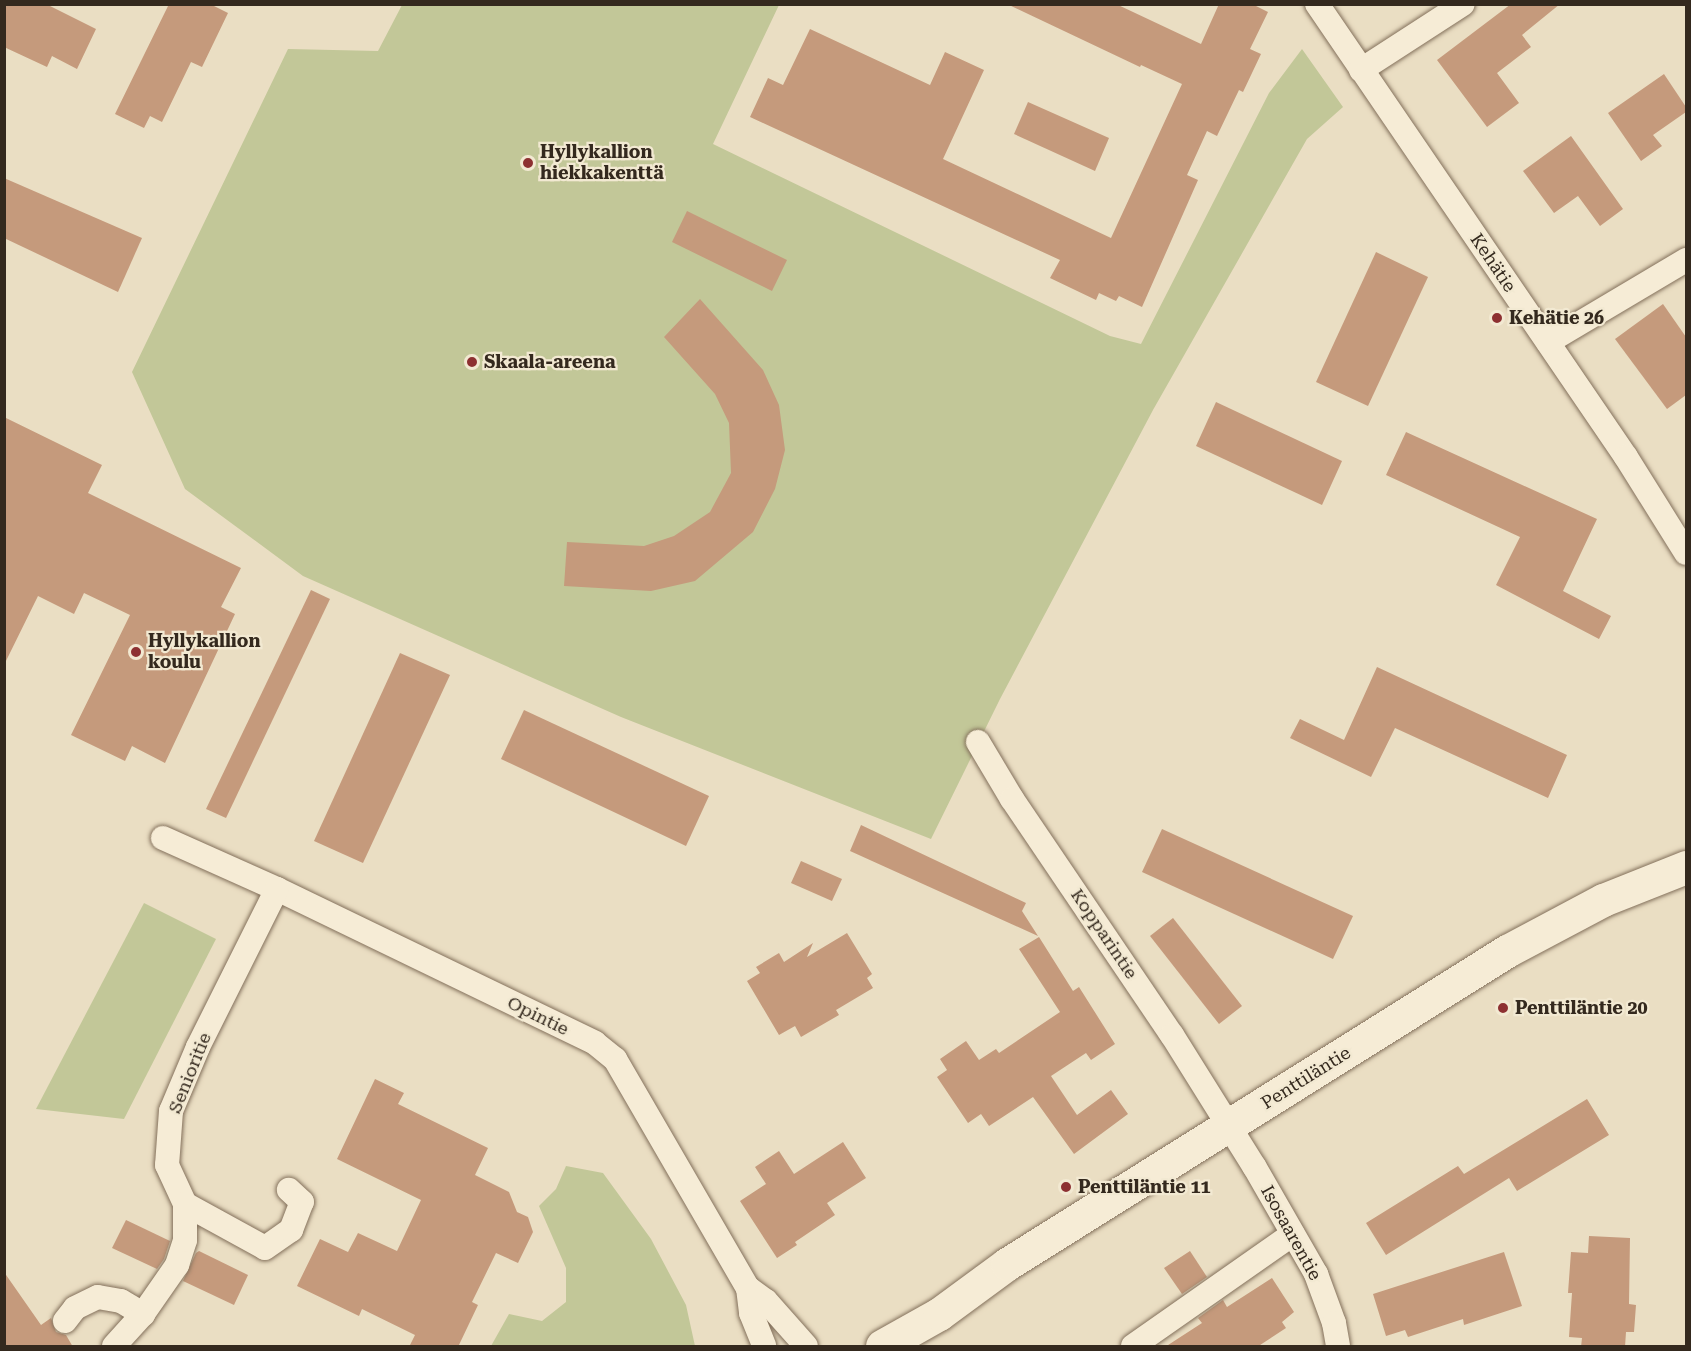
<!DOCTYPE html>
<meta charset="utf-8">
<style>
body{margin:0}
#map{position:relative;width:1691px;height:1351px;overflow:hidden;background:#eadec3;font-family:"Roboto Serif",serif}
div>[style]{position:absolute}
.green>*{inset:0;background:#c2c798}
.building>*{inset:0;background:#c59a7c}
.roads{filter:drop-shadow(0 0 2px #83705b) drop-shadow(0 0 2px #83705b)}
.street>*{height:24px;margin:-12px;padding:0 12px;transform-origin:12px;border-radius:12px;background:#f6ecd6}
.secondary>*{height:33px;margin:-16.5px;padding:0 16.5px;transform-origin:16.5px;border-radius:16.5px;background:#f6ecd6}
.dots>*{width:16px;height:16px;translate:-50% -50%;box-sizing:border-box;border:3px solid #f2e9d2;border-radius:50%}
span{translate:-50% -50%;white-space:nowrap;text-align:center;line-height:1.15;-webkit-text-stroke:4.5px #f2e9d2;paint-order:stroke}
.poi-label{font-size:18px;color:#34291e;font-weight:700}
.left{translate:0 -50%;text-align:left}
.street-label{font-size:18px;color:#34291e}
.frame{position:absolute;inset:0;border:6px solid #34291e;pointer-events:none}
</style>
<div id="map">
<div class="green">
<div style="clip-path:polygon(402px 5px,779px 5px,713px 144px,1110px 336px,1141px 344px,1269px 93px,1302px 49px,1343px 107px,1307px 139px,1153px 410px,1000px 699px,931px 839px,621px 717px,303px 576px,185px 489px,132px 372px,288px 49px,378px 51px)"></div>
<div style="clip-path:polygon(144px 903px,216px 939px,124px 1119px,36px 1109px)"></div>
<div style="clip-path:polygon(566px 1166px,603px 1173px,651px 1239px,686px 1305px,695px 1346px,491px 1346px,509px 1314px,542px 1321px,566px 1302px,566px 1268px,539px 1206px,556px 1189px)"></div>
</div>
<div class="building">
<div style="clip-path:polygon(4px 4px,46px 4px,96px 29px,77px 69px,52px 56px,47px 67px,4px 47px)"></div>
<div style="clip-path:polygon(169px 4px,210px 4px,228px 13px,202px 67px,191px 62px,162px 122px,150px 116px,144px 128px,115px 114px)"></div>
<div style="clip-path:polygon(1007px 4px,1116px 4px,1201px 44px,1219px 4px,1252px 4px,1268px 12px,1250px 49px,1261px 54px,1243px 92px,1239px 90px,1217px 136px,1207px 131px,1187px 175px,1198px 180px,1142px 307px,1119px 296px,1116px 301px,1099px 293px,1096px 300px,1050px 278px,1060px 260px,750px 117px,768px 78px,783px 85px,810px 29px,930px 85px,945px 52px,984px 70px,943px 159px,1111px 238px,1182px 84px,1141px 65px,1140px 67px)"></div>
<div style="clip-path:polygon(1511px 4px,1560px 4px,1522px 35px,1531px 47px,1497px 73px,1519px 103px,1487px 127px,1437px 60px)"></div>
<div style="clip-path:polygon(1664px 74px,1686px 107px,1686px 112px,1653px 135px,1662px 146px,1641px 161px,1608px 113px)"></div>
<div style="clip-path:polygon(1028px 102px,1109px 138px,1095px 171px,1014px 134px)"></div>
<div style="clip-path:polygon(1571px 136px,1623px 209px,1600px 226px,1578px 196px,1554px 213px,1523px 171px)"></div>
<div style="clip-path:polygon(4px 178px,142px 238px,118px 292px,4px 238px)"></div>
<div style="clip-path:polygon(687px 211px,787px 260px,772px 291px,672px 242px)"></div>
<div style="clip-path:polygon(1376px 252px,1428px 277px,1368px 406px,1316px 382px)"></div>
<div style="clip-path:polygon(700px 299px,763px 370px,779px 405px,785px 450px,775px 489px,753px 532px,695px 581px,651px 591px,564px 586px,567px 542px,644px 546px,674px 536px,710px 512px,731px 473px,729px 423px,715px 394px,664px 337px)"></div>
<div style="clip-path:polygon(1663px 304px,1686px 337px,1686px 395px,1667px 409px,1615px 339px)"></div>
<div style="clip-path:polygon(1216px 402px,1342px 461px,1322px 505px,1196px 446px)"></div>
<div style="clip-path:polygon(4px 417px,102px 465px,88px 493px,241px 568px,221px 607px,235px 614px,165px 763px,132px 746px,125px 761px,71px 735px,130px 615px,84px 593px,74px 614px,38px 596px,4px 665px)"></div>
<div style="clip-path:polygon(1406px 432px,1597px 519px,1563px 591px,1611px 616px,1599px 639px,1496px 585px,1520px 537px,1386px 475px)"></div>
<div style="clip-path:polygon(311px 590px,330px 599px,226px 818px,206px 809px)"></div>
<div style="clip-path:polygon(400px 653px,450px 675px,363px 863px,314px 841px)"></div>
<div style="clip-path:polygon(1377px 667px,1567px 755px,1548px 798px,1395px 728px,1371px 777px,1290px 738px,1300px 719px,1344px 740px)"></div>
<div style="clip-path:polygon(524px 710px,709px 796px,686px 846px,501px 759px)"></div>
<div style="clip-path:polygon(861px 825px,1026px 903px,1022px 911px,1038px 936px,850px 851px)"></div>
<div style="clip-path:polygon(1162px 829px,1353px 916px,1333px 959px,1142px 872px)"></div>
<div style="clip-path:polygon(801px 861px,842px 879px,832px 901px,791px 883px)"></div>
<div style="clip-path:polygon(1173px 918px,1242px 1006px,1219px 1024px,1150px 936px)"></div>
<div style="clip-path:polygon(847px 933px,872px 974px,867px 978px,873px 988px,836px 1010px,839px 1015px,801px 1037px,795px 1026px,779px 1035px,747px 981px,760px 973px,756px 967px,779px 953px,784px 962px,813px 943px,807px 957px)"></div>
<div style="clip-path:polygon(1039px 937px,1073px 991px,1079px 987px,1115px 1044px,1091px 1060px,1086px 1053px,1051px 1076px,1077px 1115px,1111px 1090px,1128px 1114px,1074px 1154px,1033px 1097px,989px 1126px,981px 1114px,968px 1123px,937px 1077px,947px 1070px,940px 1059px,966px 1041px,979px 1060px,996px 1049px,999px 1053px,1060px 1012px,1019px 949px)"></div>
<div style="clip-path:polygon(375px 1079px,404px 1093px,398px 1104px,488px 1148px,475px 1175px,509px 1192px,517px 1212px,528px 1217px,533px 1232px,518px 1263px,496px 1253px,472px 1302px,478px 1305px,458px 1347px,409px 1347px,415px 1335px,362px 1309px,359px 1316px,297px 1286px,320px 1239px,348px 1252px,358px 1233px,397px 1251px,421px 1200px,337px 1159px)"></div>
<div style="clip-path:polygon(1587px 1099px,1609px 1135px,1517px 1191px,1509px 1178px,1386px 1255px,1366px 1223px,1458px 1166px,1464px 1174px)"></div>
<div style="clip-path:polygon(843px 1142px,866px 1178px,827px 1203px,835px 1215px,795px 1242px,797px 1245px,777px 1258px,740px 1201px,766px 1184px,755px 1167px,779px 1151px,794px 1174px)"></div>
<div style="clip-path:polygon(126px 1220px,170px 1241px,164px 1259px,157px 1269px,112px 1248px)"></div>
<div style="clip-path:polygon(1589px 1236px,1630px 1238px,1629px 1304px,1636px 1305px,1634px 1332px,1626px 1332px,1625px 1347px,1581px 1347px,1582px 1338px,1569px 1337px,1572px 1293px,1568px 1293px,1571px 1252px,1588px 1253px)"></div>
<div style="clip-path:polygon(199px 1251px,248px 1275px,234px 1305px,183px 1281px,196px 1253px)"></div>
<div style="clip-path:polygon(1190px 1251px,1207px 1277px,1182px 1294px,1164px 1268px)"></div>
<div style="clip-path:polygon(1504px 1252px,1522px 1306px,1464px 1325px,1463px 1319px,1408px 1337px,1405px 1330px,1386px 1336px,1373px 1294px)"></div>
<div style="clip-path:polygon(4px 1272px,41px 1325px,51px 1318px,56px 1332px,66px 1335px,73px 1347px,4px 1347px)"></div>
<div style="clip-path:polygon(1272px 1278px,1294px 1312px,1282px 1322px,1286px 1328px,1257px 1347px,1165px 1347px,1202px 1323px,1198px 1318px,1223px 1300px,1227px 1307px)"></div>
</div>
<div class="roads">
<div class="street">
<div style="left:1317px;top:4px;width:548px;rotate:55.7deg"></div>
<div style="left:1626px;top:457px;width:113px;rotate:58deg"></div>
<div style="left:1361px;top:70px;width:121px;rotate:-32.9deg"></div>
<div style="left:1548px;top:342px;width:161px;rotate:-30.7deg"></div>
<div style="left:978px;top:742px;width:66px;rotate:59.2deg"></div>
<div style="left:1012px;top:799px;width:285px;rotate:55.9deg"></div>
<div style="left:1172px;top:1035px;width:155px;rotate:58deg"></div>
<div style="left:1254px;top:1166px;width:125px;rotate:60.1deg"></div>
<div style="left:1316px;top:1274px;width:52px;rotate:69.8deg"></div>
<div style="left:1334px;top:1323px;width:23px;rotate:80deg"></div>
<div style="left:163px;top:838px;width:125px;rotate:24.1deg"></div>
<div style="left:277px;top:889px;width:353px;rotate:25.8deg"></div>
<div style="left:595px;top:1043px;width:26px;rotate:39deg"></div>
<div style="left:615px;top:1059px;width:265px;rotate:59.9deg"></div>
<div style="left:748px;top:1288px;width:25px;rotate:83deg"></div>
<div style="left:751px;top:1313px;width:35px;rotate:68deg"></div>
<div style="left:277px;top:889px;width:177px;rotate:116.6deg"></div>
<div style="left:198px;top:1047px;width:69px;rotate:112.9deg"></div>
<div style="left:171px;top:1111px;width:54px;rotate:94.2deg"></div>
<div style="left:167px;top:1165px;width:43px;rotate:65.2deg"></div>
<div style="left:185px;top:1204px;width:91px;rotate:28.8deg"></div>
<div style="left:265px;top:1248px;width:32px;rotate:-35deg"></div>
<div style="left:291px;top:1230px;width:30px;rotate:-69deg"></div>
<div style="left:302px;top:1202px;width:18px;rotate:-137deg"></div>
<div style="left:748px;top:1288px;width:22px;rotate:36deg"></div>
<div style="left:766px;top:1301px;width:60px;rotate:48.4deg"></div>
<div style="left:65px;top:1321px;width:16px;rotate:-52deg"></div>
<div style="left:75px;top:1308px;width:25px;rotate:-26deg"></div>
<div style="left:98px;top:1297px;width:23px;rotate:10deg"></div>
<div style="left:121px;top:1301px;width:26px;rotate:31deg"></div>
<div style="left:114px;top:1346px;width:43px;rotate:-47.8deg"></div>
<div style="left:143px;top:1314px;width:60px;rotate:-55.2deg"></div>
<div style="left:177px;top:1265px;width:26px;rotate:-72deg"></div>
<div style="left:185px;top:1240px;width:36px;rotate:-90deg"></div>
<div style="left:1133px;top:1346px;width:195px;rotate:-35deg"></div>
</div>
<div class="secondary">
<div style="left:882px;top:1346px;width:65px;rotate:-29.3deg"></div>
<div style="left:939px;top:1314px;width:84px;rotate:-36.3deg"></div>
<div style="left:1007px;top:1264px;width:590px;rotate:-32.05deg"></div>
<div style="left:1507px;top:951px;width:109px;rotate:-28deg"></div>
<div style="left:1603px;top:900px;width:89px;rotate:-21.7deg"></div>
</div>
</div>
<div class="dots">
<div style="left:528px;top:163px;background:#8d3031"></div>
<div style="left:1497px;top:318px;background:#8d3031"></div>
<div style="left:472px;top:362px;background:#8d3031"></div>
<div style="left:136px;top:652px;background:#8d3031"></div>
<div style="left:1503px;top:1008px;background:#8d3031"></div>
<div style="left:1066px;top:1187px;background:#8d3031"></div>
</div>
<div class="poi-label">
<span class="left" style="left:540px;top:163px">Hyllykallion<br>hiekkakenttä</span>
<span class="left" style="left:1509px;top:318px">Kehätie 26</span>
<span class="left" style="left:484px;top:362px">Skaala-areena</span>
<span class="left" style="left:148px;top:652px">Hyllykallion<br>koulu</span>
<span class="left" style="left:1515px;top:1008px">Penttiläntie 20</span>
<span class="left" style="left:1078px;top:1187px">Penttiläntie 11</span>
</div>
<div class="street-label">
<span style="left:1493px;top:263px;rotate:56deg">Kehätie</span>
<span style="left:1104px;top:934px;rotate:56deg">Kopparintie</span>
<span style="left:538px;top:1016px;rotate:26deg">Opintie</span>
<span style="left:190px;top:1073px;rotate:-68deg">Senioritie</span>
<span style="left:1306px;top:1078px;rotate:-32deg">Penttiläntie</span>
<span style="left:1291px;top:1233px;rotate:61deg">Isosaarentie</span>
</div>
<div class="frame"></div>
</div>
